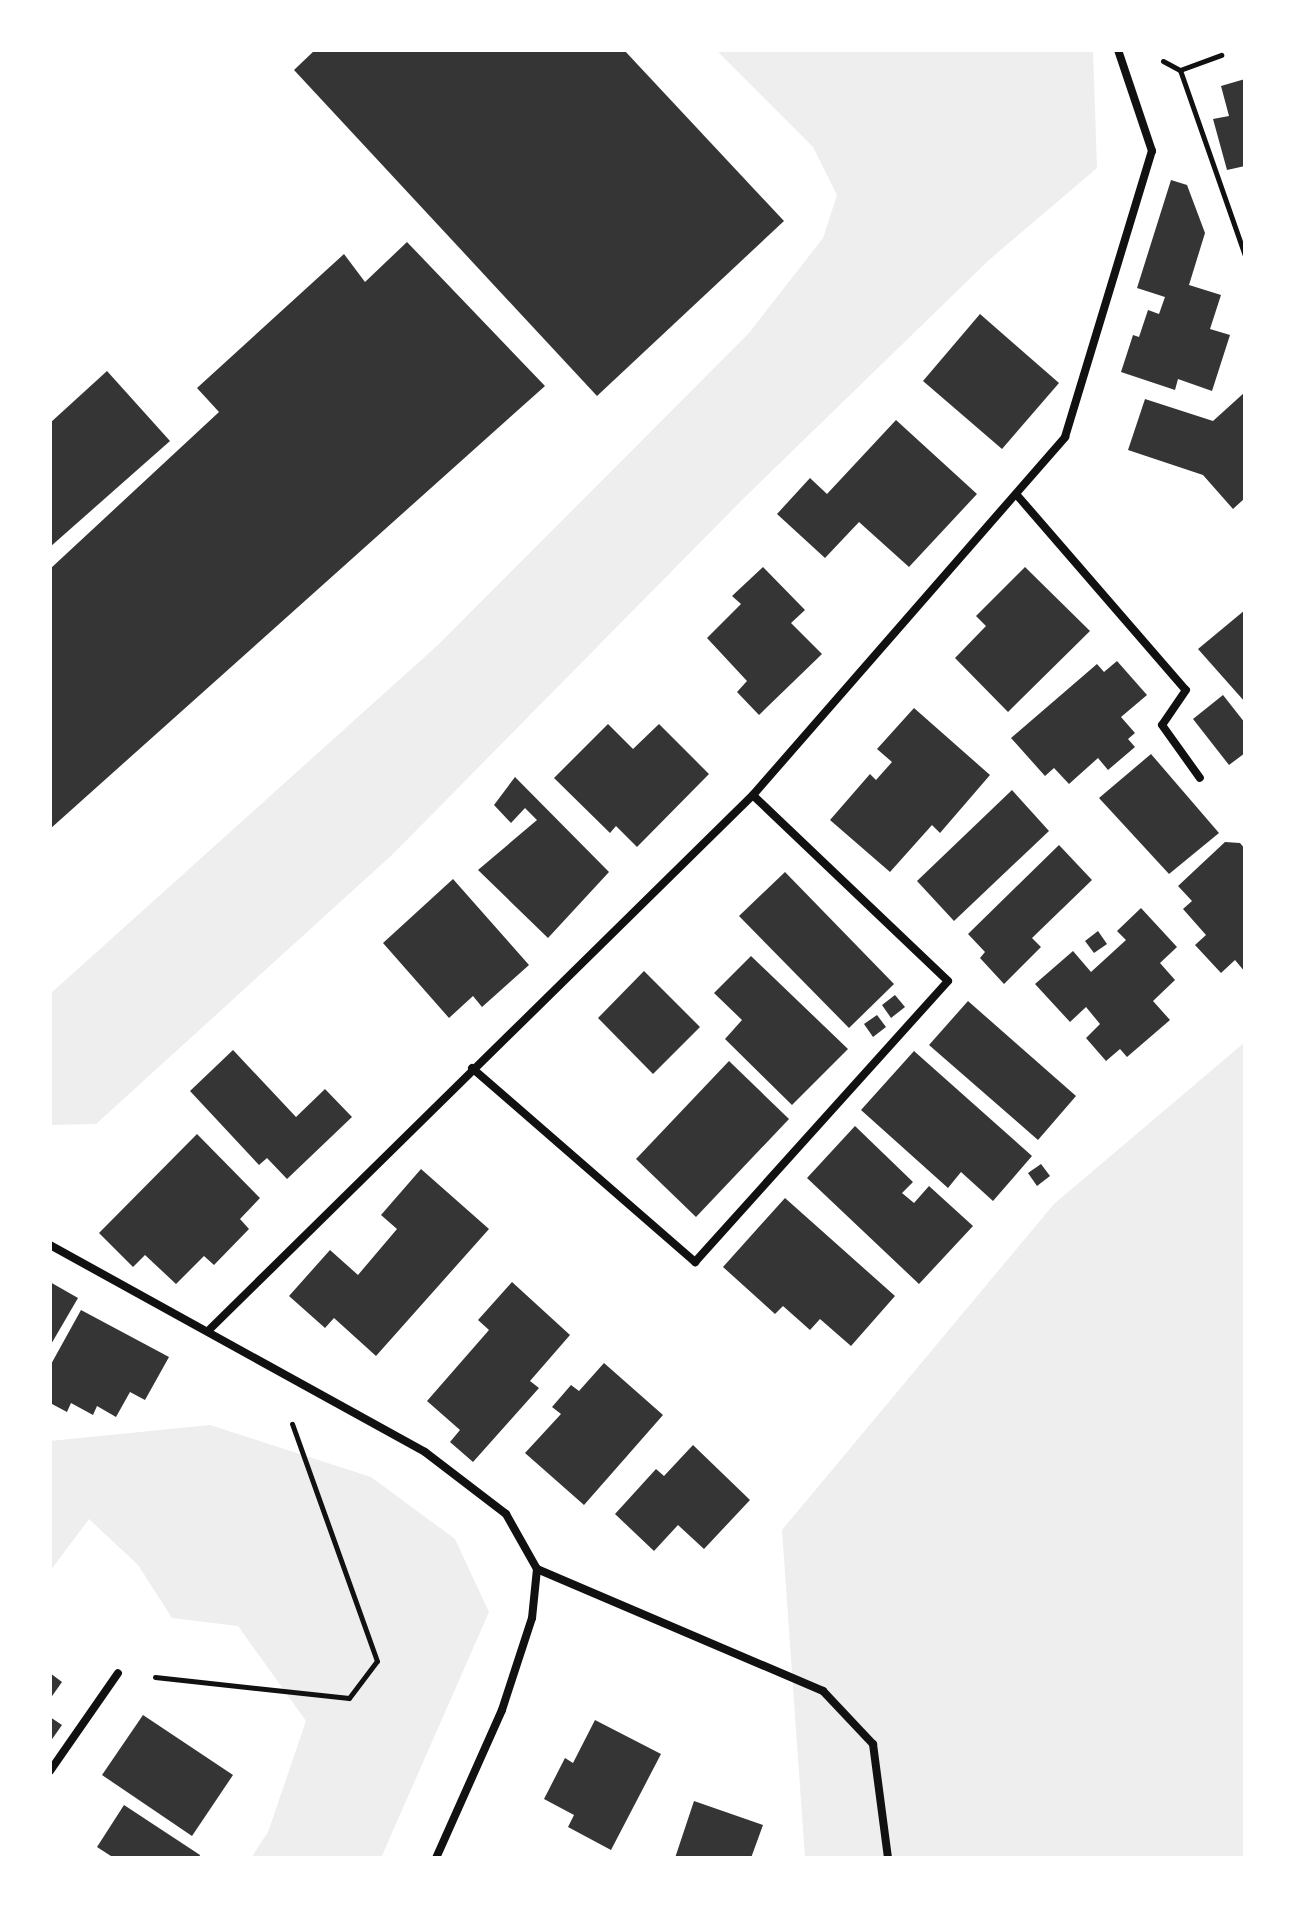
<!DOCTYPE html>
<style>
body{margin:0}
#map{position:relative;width:1295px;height:1908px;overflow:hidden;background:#fff;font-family:Quicksand,sans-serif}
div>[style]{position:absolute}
.green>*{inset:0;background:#eee}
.building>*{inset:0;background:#353535}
.path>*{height:5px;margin:-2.5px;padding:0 2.5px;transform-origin:2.5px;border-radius:2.5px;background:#111}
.minor>*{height:8px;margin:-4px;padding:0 4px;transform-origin:4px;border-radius:4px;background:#111}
span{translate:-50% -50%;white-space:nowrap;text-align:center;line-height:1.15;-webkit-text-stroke:8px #fff;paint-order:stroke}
.frame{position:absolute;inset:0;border:52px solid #fff;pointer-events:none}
</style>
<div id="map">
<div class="green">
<div style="clip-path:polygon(716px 50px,1093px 50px,1097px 168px,989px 260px,743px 499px,393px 854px,96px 1124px,50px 1125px,50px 994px,439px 644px,749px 333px,823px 238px,837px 195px,813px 147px)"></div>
<div style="clip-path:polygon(1245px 1042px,1245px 1858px,805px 1858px,782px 1530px,1054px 1204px)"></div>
<div style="clip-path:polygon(210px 1425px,371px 1477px,455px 1539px,489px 1612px,381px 1858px,251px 1858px,268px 1832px,306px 1721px,238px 1626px,172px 1618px,138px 1565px,89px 1519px,50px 1571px,50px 1441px)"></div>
</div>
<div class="building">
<div style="clip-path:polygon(315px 50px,624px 50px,784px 221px,597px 396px,294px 70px)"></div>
<div style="clip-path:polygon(1245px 79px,1245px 166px,1227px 170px,1213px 119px,1229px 116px,1221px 86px)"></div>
<div style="clip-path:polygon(1171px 180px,1187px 185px,1205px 233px,1189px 285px,1221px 295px,1210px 329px,1230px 335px,1212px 391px,1178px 379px,1175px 390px,1121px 372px,1133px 335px,1139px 337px,1148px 310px,1159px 314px,1165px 297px,1137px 288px)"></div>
<div style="clip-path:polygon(407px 242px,545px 386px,50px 829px,50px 569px,219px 412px,197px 388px,344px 254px,365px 282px)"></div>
<div style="clip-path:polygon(980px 314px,1059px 383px,1002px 449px,923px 381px)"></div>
<div style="clip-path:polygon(107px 371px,170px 441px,50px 547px,50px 423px)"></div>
<div style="clip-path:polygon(1245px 392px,1245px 498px,1233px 509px,1203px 475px,1128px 450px,1145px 399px,1213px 421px)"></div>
<div style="clip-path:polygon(896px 420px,977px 494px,909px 567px,859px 522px,825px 558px,777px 514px,810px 478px,827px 494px)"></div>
<div style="clip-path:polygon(763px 567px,805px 610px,791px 623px,822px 654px,759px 715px,737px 692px,747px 681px,707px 638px,741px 604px,732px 596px)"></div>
<div style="clip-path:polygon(1025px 567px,1090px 631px,1008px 712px,955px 658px,986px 626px,976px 616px)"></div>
<div style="clip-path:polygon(1245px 610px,1245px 702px,1198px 649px)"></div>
<div style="clip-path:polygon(1117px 661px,1147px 695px,1121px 717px,1135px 733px,1128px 739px,1135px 747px,1108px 770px,1098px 758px,1069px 784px,1054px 768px,1045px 776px,1011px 738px,1097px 664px,1104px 672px)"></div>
<div style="clip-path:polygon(1223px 695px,1245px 723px,1245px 753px,1229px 765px,1193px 719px)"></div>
<div style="clip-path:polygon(914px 708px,990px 775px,940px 833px,932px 825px,890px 872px,830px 820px,870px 774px,876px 780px,892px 762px,877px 749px)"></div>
<div style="clip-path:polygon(608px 724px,633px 749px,659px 724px,709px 774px,637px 847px,616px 826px,610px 833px,554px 778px)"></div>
<div style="clip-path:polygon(1151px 754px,1219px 833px,1169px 874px,1099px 798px)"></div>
<div style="clip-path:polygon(515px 777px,609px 872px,548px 938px,478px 870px,537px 820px,525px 808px,511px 823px,494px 805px)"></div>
<div style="clip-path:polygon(1012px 790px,1049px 831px,954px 921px,917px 881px)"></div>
<div style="clip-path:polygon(1225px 842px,1240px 843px,1245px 849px,1245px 972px,1235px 960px,1221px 973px,1195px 945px,1206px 935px,1183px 909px,1192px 901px,1178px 886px)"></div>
<div style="clip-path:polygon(1059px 845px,1092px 880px,1032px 938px,1041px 947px,1004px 984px,980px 958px,985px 952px,968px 934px)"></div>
<div style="clip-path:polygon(785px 872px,894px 984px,849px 1028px,739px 916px)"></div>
<div style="clip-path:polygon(453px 879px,529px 965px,482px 1007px,473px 996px,449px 1018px,383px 943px)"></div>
<div style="clip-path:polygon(1141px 908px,1177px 947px,1160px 963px,1175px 980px,1153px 1001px,1170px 1020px,1127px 1057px,1120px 1049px,1106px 1061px,1086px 1038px,1100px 1024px,1086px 1007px,1070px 1022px,1035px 984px,1073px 951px,1091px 972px,1126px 940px,1117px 931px)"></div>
<div style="clip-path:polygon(1098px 931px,1107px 944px,1094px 953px,1085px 941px)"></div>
<div style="clip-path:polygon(751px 956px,848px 1049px,792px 1105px,725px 1039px,742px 1020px,714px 993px)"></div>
<div style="clip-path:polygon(644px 971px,700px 1027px,653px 1074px,598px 1018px)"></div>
<div style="clip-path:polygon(895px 995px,905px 1007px,891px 1018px,882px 1005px)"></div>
<div style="clip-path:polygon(968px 1001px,1076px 1096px,1038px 1140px,929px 1045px)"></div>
<div style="clip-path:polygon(877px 1015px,886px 1027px,873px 1037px,864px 1024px)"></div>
<div style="clip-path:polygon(233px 1050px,296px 1117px,325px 1089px,352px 1117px,287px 1179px,267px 1158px,259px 1165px,190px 1091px)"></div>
<div style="clip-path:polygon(914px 1051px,1032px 1156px,993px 1201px,961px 1172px,948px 1188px,861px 1110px)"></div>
<div style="clip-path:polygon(729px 1061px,789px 1119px,696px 1217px,636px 1159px)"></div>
<div style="clip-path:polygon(855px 1126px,913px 1182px,902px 1193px,914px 1203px,929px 1186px,973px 1226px,919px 1284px,807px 1178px)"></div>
<div style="clip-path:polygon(197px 1134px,260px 1198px,240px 1219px,249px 1229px,214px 1265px,204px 1256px,176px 1284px,145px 1255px,133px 1267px,99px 1233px)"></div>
<div style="clip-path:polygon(1041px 1164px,1050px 1176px,1037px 1186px,1028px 1173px)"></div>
<div style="clip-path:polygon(421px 1169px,489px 1229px,376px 1356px,334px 1318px,325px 1328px,289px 1296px,330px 1250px,358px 1275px,397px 1229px,381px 1215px)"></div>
<div style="clip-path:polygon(785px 1198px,895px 1296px,851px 1346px,820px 1319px,810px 1330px,783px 1306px,775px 1314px,723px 1267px)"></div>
<div style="clip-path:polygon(50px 1282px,78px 1298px,50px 1346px)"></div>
<div style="clip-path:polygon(512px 1282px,570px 1335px,530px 1381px,539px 1388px,473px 1462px,450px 1442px,460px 1430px,427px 1401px,489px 1330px,478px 1320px)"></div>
<div style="clip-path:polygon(81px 1310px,169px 1357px,145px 1400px,130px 1392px,116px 1417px,97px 1406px,93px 1415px,71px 1403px,67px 1412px,52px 1404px,50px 1408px,50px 1366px)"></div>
<div style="clip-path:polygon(604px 1363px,663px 1415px,584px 1505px,525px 1453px,561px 1414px,552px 1407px,571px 1385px,579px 1391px)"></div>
<div style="clip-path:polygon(693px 1445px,750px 1500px,704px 1549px,678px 1525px,654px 1551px,615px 1514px,656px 1469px,664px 1476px)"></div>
<div style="clip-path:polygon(50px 1673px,62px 1682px,50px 1699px)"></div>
<div style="clip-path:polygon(143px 1715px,233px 1775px,192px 1836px,102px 1775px)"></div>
<div style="clip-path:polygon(50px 1717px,62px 1725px,50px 1742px)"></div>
<div style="clip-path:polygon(595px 1720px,661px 1754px,611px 1850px,568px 1827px,574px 1815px,544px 1799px,565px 1758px,573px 1763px)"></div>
<div style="clip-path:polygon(694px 1801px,763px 1825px,751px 1858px,675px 1858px)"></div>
<div style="clip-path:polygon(124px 1805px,200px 1855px,199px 1858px,114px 1858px,97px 1847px)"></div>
</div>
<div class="path">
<div style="left:1163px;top:61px;width:19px;rotate:28deg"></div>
<div style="left:1180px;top:70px;width:197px;rotate:70.7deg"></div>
<div style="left:1180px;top:70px;width:44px;rotate:-20.1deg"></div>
<div style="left:155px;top:1677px;width:195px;rotate:6.2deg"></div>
<div style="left:349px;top:1698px;width:46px;rotate:-52.9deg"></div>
<div style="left:377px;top:1661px;width:252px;rotate:-109.7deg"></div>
</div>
<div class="minor">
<div style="left:1016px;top:494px;width:259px;rotate:49.1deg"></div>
<div style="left:1186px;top:690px;width:42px;rotate:124.4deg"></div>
<div style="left:1162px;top:725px;width:65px;rotate:54.4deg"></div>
<div style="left:472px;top:1068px;width:296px;rotate:41deg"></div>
<div style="left:695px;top:1262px;width:378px;rotate:-48deg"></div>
<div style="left:948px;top:981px;width:269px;rotate:-136.4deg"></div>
<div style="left:50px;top:1245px;width:428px;rotate:28.9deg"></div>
<div style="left:425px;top:1452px;width:102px;rotate:37.4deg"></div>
<div style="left:506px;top:1514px;width:63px;rotate:60.6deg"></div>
<div style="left:537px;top:1569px;width:49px;rotate:95.8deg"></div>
<div style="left:532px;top:1618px;width:97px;rotate:108.1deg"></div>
<div style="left:502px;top:1710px;width:162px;rotate:114deg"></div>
<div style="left:210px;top:1329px;width:762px;rotate:-44.52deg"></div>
<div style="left:753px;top:795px;width:475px;rotate:-48.9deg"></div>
<div style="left:1065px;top:437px;width:299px;rotate:-73.1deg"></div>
<div style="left:1152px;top:151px;width:107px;rotate:-108.6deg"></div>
<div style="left:537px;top:1569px;width:311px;rotate:23.1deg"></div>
<div style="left:823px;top:1691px;width:73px;rotate:46.7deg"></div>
<div style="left:873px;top:1744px;width:115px;rotate:82.5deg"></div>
<div style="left:50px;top:1771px;width:119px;rotate:-55.2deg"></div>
</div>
<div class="frame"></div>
</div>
